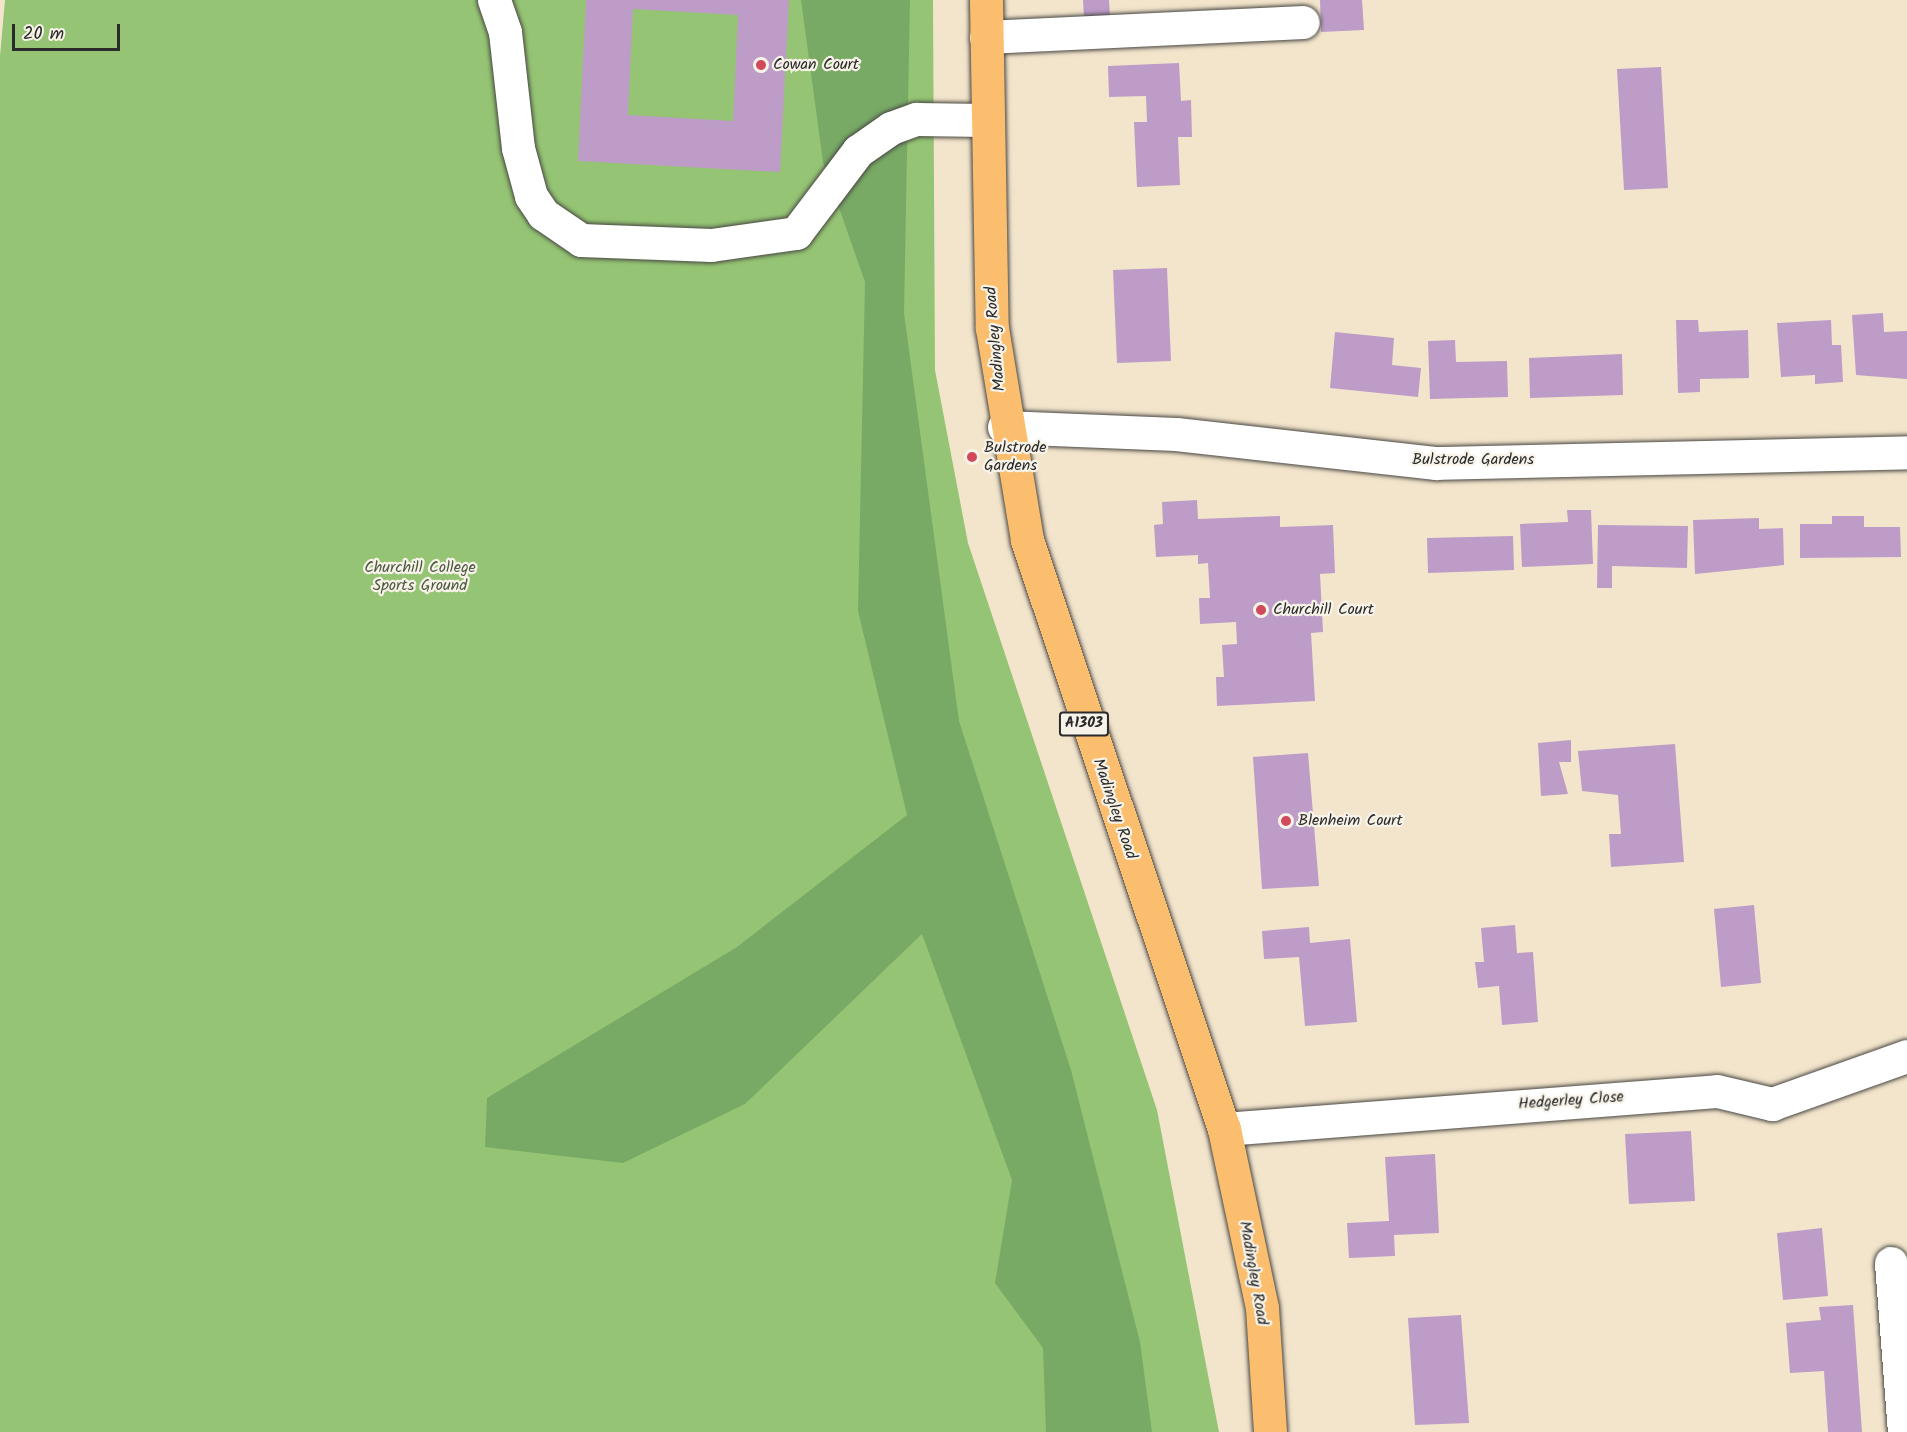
<!DOCTYPE html>
<style>
body{margin:0}
#map{position:relative;width:1907px;height:1432px;overflow:hidden;background:#f3e5cc;font-family:Kalam,sans-serif}
div>[style]{position:absolute}
.green>*{inset:0;background:#95c574}
.forest>*{inset:0;background:#78aa66}
.building>*{inset:0;background:#bd9cc7}
.roads{filter:drop-shadow(0 0 2px #494743) drop-shadow(0 0 2px #494743)}
.minor>*{height:33px;margin:-16.5px;padding:0 16.5px;transform-origin:16.5px;border-radius:16.5px;background:#fff}
.major>*{height:33px;margin:-16.5px;padding:0 16.5px;transform-origin:16.5px;border-radius:16.5px;background:#fbbe6e}
.dots>*{width:16px;height:16px;translate:-50% -50%;box-sizing:border-box;border:3px solid #f7f3e8;border-radius:50%}
span{translate:-50% -50%;white-space:nowrap;text-align:center;line-height:1.15;-webkit-text-stroke:4.5px #f7f3e8;paint-order:stroke}
.shield-label span{padding:2px 4px;background:#f7f3e8;border:2px solid;border-radius:4px;-webkit-text-stroke-width:0}
.shield-label{font-size:15px;color:#2b2b2b;font-weight:700}
.poi-label{font-size:16px;color:#2b2b2b}
.left{translate:0 -50%;text-align:left}
.street-label{font-size:16px;color:#2b2b2b}
.park-label{font-size:16px;color:#4b5941}
.scale{position:absolute;left:12px;top:24px;width:108px;height:27px;box-sizing:border-box;border:3px solid #2b2b2b;border-top:0;padding-left:8px;font-size:18px;line-height:21px;white-space:nowrap;color:#2b2b2b;-webkit-text-stroke:4px #f7f3e8;paint-order:stroke}
</style>
<div id="map">
<div class="green">
<div style="clip-path:polygon(5px 0,933px 0,935px 370px,968px 543px,1157px 1110px,1219px 1432px,0 1432px,0 56px)"></div>
</div>
<div class="forest">
<div style="clip-path:polygon(801px 0,910px 0,904px 313px,959px 721px,1071px 1070px,1140px 1342px,1152px 1432px,1046px 1432px,1043px 1348px,995px 1283px,1012px 1180px,922px 934px,745px 1104px,623px 1163px,485px 1147px,487px 1098px,737px 947px,907px 815px,858px 611px,865px 282px,823px 162px)"></div>
</div>
<div class="building">
<div style="clip-path:polygon(evenodd,586px 0,789px 0,780px 172px,578px 161px,586px 0,633px 9px,738px 15px,733px 121px,628px 115px,633px 9px)"></div>
<div style="clip-path:polygon(1083px 0,1109px 0,1110px 17px,1084px 18px)"></div>
<div style="clip-path:polygon(1320px 0,1362px 0,1364px 30px,1321px 32px)"></div>
<div style="clip-path:polygon(1179px 63px,1181px 101px,1191px 100px,1192px 137px,1178px 137px,1180px 185px,1137px 187px,1134px 122px,1147px 122px,1146px 96px,1109px 97px,1108px 66px)"></div>
<div style="clip-path:polygon(1661px 67px,1668px 188px,1624px 190px,1617px 69px)"></div>
<div style="clip-path:polygon(1167px 268px,1171px 361px,1117px 363px,1113px 270px)"></div>
<div style="clip-path:polygon(1883px 313px,1884px 332px,1907px 331px,1907px 379px,1856px 375px,1852px 315px)"></div>
<div style="clip-path:polygon(1676px 320px,1698px 320px,1699px 332px,1748px 330px,1749px 378px,1700px 379px,1700px 392px,1678px 393px)"></div>
<div style="clip-path:polygon(1831px 320px,1832px 345px,1841px 345px,1843px 382px,1815px 384px,1815px 375px,1781px 377px,1777px 323px)"></div>
<div style="clip-path:polygon(1335px 332px,1394px 338px,1392px 365px,1421px 368px,1418px 397px,1330px 388px)"></div>
<div style="clip-path:polygon(1455px 340px,1456px 362px,1507px 361px,1508px 397px,1430px 399px,1428px 341px)"></div>
<div style="clip-path:polygon(1622px 354px,1623px 395px,1530px 398px,1529px 358px)"></div>
<div style="clip-path:polygon(1197px 500px,1198px 519px,1280px 516px,1280px 527px,1333px 525px,1335px 573px,1320px 574px,1323px 632px,1311px 633px,1315px 701px,1217px 706px,1216px 677px,1224px 677px,1222px 645px,1237px 644px,1236px 622px,1200px 624px,1199px 598px,1210px 598px,1208px 563px,1198px 564px,1198px 555px,1156px 557px,1154px 525px,1163px 524px,1162px 502px)"></div>
<div style="clip-path:polygon(1567px 510px,1591px 510px,1593px 564px,1522px 567px,1520px 524px,1568px 522px)"></div>
<div style="clip-path:polygon(1832px 516px,1864px 516px,1864px 527px,1900px 527px,1901px 557px,1800px 558px,1800px 524px,1832px 524px)"></div>
<div style="clip-path:polygon(1759px 518px,1759px 529px,1783px 528px,1784px 565px,1695px 574px,1693px 520px)"></div>
<div style="clip-path:polygon(1598px 525px,1688px 526px,1687px 568px,1612px 566px,1612px 588px,1597px 588px)"></div>
<div style="clip-path:polygon(1513px 536px,1514px 570px,1428px 573px,1427px 538px)"></div>
<div style="clip-path:polygon(1571px 740px,1571px 762px,1559px 762px,1568px 794px,1541px 796px,1538px 743px)"></div>
<div style="clip-path:polygon(1675px 744px,1684px 862px,1611px 867px,1609px 834px,1621px 834px,1618px 795px,1582px 791px,1578px 751px)"></div>
<div style="clip-path:polygon(1308px 753px,1319px 886px,1262px 889px,1253px 757px)"></div>
<div style="clip-path:polygon(1754px 905px,1761px 983px,1721px 987px,1714px 909px)"></div>
<div style="clip-path:polygon(1515px 925px,1517px 953px,1533px 952px,1538px 1022px,1502px 1025px,1499px 986px,1478px 988px,1475px 962px,1484px 962px,1481px 928px)"></div>
<div style="clip-path:polygon(1309px 927px,1310px 943px,1350px 939px,1357px 1022px,1305px 1026px,1299px 957px,1264px 959px,1262px 931px)"></div>
<div style="clip-path:polygon(1691px 1131px,1695px 1201px,1629px 1204px,1625px 1134px)"></div>
<div style="clip-path:polygon(1435px 1154px,1439px 1233px,1394px 1235px,1395px 1256px,1349px 1258px,1347px 1223px,1389px 1221px,1385px 1157px)"></div>
<div style="clip-path:polygon(1822px 1228px,1828px 1296px,1783px 1300px,1777px 1233px)"></div>
<div style="clip-path:polygon(1853px 1305px,1862px 1432px,1828px 1432px,1824px 1371px,1790px 1373px,1786px 1323px,1821px 1320px,1819px 1307px)"></div>
<div style="clip-path:polygon(1461px 1315px,1469px 1423px,1415px 1425px,1408px 1318px)"></div>
</div>
<div class="roads">
<div class="minor">
<div style="left:494px;top:0;width:34px;rotate:71deg"></div>
<div style="left:505px;top:32px;width:117px;rotate:83.6deg"></div>
<div style="left:518px;top:148px;width:50px;rotate:74.8deg"></div>
<div style="left:531px;top:196px;width:22px;rotate:56deg"></div>
<div style="left:543px;top:214px;width:46px;rotate:34.4deg"></div>
<div style="left:581px;top:240px;width:130px;rotate:2.2deg"></div>
<div style="left:711px;top:245px;width:86px;rotate:-8deg"></div>
<div style="left:796px;top:233px;width:103px;rotate:-52.9deg"></div>
<div style="left:858px;top:151px;width:40px;rotate:-34.9deg"></div>
<div style="left:891px;top:128px;width:27px;rotate:-20deg"></div>
<div style="left:916px;top:119px;width:70px;rotate:0.8deg"></div>
<div style="left:986px;top:37px;width:317px;rotate:-2.7deg"></div>
<div style="left:1004px;top:427px;width:172px;rotate:2.3deg"></div>
<div style="left:1176px;top:434px;width:262px;rotate:6.4deg"></div>
<div style="left:1436px;top:463px;width:471px;rotate:-1.3deg"></div>
<div style="left:1224px;top:1129px;width:494px;rotate:-4.4deg"></div>
<div style="left:1717px;top:1091px;width:57px;rotate:13.3deg"></div>
<div style="left:1772px;top:1104px;width:143px;rotate:-19.6deg"></div>
<div style="left:1891px;top:1263px;width:169px;rotate:85.6deg"></div>
</div>
<div class="major">
<div style="left:986px;top:0;width:328px;rotate:89deg"></div>
<div style="left:992px;top:328px;width:215px;rotate:80.6deg"></div>
<div style="left:1027px;top:540px;width:621px;rotate:71.51deg"></div>
<div style="left:1224px;top:1129px;width:183px;rotate:78deg"></div>
<div style="left:1262px;top:1308px;width:124px;rotate:86.3deg"></div>
</div>
</div>
<div class="dots">
<div style="left:761px;top:65px;background:#d1495b"></div>
<div style="left:972px;top:457px;background:#d1495b"></div>
<div style="left:1261px;top:610px;background:#d1495b"></div>
<div style="left:1286px;top:821px;background:#d1495b"></div>
</div>
<div class="shield-label">
<span style="left:1084px;top:724px">A1303</span>
</div>
<div class="poi-label">
<span class="left" style="left:773px;top:65px">Cowan Court</span>
<span class="left" style="left:984px;top:457px">Bulstrode<br>Gardens</span>
<span class="left" style="left:1273px;top:610px">Churchill Court</span>
<span class="left" style="left:1298px;top:821px">Blenheim Court</span>
</div>
<div class="street-label">
<span style="left:996px;top:339px;rotate:-95deg">Madingley Road</span>
<span style="left:1473px;top:460px">Bulstrode Gardens</span>
<span style="left:1114px;top:809px;rotate:71deg">Madingley Road</span>
<span style="left:1571px;top:1101px;rotate:-4deg">Hedgerley Close</span>
<span style="left:1253px;top:1273px;rotate:80deg">Madingley Road</span>
</div>
<div class="park-label">
<span style="left:420px;top:577px">Churchill College<br>Sports Ground</span>
</div>
<div class="scale">20 m</div>
</div>
